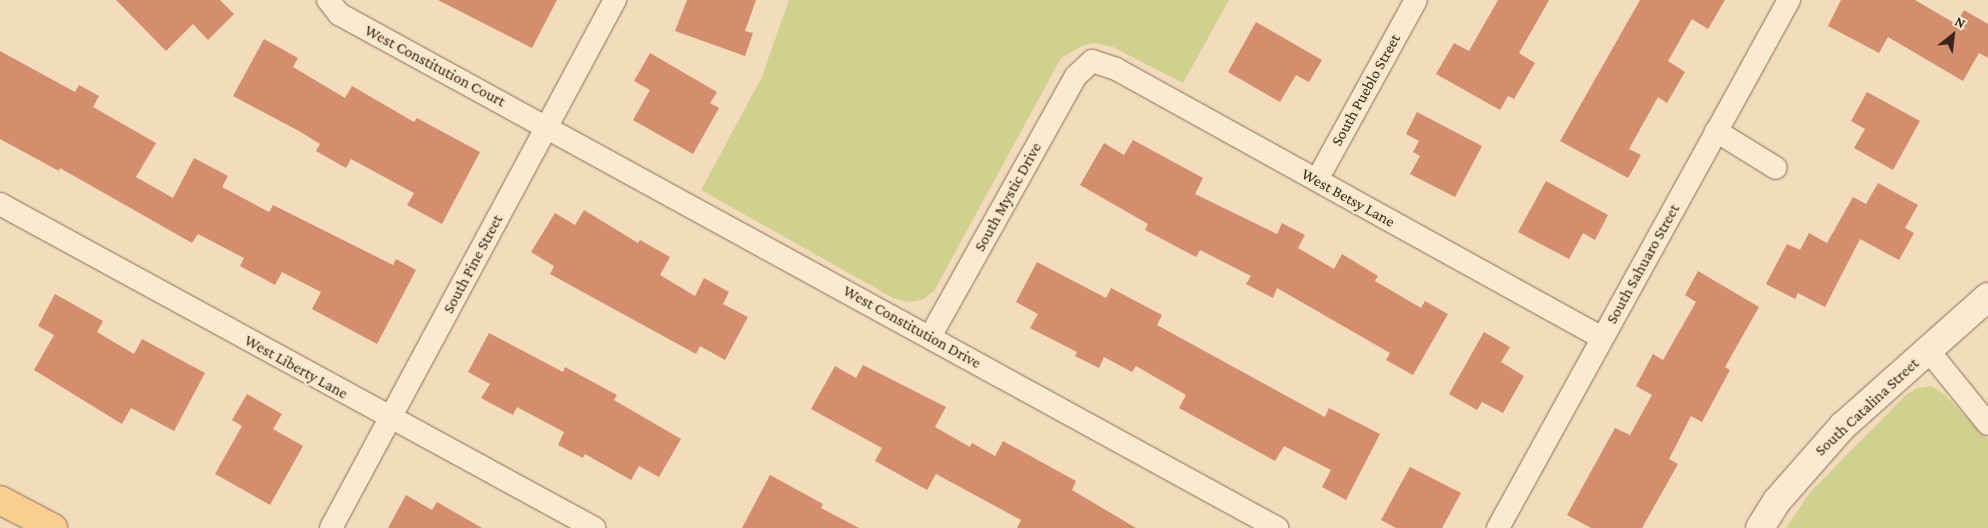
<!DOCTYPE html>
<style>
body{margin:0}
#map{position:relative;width:1988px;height:528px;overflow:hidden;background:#f2dcbc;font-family:"Crimson Pro",serif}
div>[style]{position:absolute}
.green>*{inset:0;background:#d0d18f}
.building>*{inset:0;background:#d48e6e}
.roads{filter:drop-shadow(0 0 1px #8b6c54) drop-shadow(0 0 1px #8b6c54)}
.street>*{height:22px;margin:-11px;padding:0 11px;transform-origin:11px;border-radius:11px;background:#fcead0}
.secondary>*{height:28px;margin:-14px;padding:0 14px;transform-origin:14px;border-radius:14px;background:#fcead0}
.primary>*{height:28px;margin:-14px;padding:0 14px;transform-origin:14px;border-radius:14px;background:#face8f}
span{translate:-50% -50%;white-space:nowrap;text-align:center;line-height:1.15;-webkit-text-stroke:5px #f9e7cc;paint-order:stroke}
.street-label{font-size:16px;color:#39261a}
.north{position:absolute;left:1928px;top:10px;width:50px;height:50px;-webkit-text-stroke:4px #f9e7cc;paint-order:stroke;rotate:29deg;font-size:14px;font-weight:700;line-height:20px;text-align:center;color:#39261a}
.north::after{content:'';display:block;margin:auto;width:18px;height:22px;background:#39261a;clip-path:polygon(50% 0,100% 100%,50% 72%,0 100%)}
</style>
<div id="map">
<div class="green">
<div style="clip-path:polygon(789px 0,1229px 0,1183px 83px,1113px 47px,1093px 43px,1082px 46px,1061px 58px,934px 291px,922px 300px,909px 302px,893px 298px,701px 190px,761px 79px)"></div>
<div style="clip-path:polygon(1931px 386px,1944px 394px,1988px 439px,1988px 528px,1786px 528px,1811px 491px,1906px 395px,1917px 388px)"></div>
</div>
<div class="building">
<div style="clip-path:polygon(116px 0,220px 0,234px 14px,208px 40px,193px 24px,166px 51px)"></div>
<div style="clip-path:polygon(438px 0,557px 0,532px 48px)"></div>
<div style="clip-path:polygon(687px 0,756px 0,745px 31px,753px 33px,745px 56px,675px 31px)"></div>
<div style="clip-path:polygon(1498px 0,1549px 0,1519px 53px,1535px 63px,1514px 99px,1508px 96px,1500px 110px,1436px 74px,1454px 43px,1469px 51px)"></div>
<div style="clip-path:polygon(1640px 0,1725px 0,1708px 29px,1692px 19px,1668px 61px,1685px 72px,1667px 103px,1658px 97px,1629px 149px,1641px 155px,1628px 178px,1560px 141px)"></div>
<div style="clip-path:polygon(1841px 0,1915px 0,1956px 24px,1964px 10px,1988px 24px,1988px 58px,1979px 53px,1963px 81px,1888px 37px,1879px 53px,1828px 26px)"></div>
<div style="clip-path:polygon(1256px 22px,1322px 60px,1309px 82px,1296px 75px,1280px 102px,1228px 72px)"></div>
<div style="clip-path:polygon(264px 39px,298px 58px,293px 67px,345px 98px,352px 86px,414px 122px,417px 118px,480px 152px,442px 224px,407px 205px,414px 193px,351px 159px,346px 168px,316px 151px,320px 144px,299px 131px,233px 96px)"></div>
<div style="clip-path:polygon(0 51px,75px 92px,79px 85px,99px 96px,93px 107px,156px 143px,136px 177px,173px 198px,194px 158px,228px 176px,222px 187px,269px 212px,273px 205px,393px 265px,396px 259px,416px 270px,377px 344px,312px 309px,321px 292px,282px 272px,275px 285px,240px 266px,244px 258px,198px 234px,192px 243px,60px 168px,59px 171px,0 139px)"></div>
<div style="clip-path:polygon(650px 53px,717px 92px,710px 103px,719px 108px,693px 154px,633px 120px,650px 90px,634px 81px)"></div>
<div style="clip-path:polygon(1867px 92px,1920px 121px,1893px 170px,1854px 148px,1865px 129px,1851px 121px)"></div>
<div style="clip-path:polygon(1417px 112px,1482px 146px,1455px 197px,1410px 174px,1420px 156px,1413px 152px,1419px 141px,1406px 134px)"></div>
<div style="clip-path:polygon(1133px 140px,1203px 178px,1195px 194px,1277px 234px,1282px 223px,1305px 235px,1298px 248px,1334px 269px,1342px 254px,1378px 276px,1375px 281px,1421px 308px,1425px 301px,1448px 314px,1413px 375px,1386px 360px,1390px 353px,1277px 288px,1273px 298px,1246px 284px,1251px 276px,1200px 250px,1196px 257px,1145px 230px,1148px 224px,1080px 185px,1104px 143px,1124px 155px)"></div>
<div style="clip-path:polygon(1546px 181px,1608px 215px,1595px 240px,1583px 233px,1569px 259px,1518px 232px)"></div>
<div style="clip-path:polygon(1878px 183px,1918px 205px,1905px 228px,1914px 233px,1899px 260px,1860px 239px,1825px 307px,1798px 293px,1795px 299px,1766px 284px,1787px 244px,1800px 250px,1809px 233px,1827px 243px,1853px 197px,1866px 204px)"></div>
<div style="clip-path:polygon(584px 210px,638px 243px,640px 240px,670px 257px,660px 275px,695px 296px,704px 278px,729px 292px,723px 304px,748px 317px,725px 360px,700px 346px,696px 354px,550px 274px,554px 266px,531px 252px,555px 213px,575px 225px)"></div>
<div style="clip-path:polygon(1037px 262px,1106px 298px,1111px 288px,1162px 315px,1157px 325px,1325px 417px,1329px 408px,1380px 434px,1346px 500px,1322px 487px,1331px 470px,1284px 446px,1275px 461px,1179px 408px,1186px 395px,1136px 366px,1132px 372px,1104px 357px,1099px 368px,1075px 356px,1077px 352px,1030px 328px,1038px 314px,1016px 302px)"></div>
<div style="clip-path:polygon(1698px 271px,1759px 307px,1725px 367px,1730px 370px,1702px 422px,1691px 416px,1669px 459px,1678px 464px,1642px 528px,1591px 528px,1567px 515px,1615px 428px,1630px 435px,1652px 395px,1636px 386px,1653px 354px,1663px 360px,1696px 302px,1685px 295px)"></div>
<div style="clip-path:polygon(55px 294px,103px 321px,97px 332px,134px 354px,142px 339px,205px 373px,174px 431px,131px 408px,122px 424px,34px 370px,54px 335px,38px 326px)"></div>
<div style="clip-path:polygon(1484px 332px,1510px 347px,1501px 362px,1524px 376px,1503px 413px,1482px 402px,1477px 410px,1449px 394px)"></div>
<div style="clip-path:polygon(489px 333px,563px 372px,565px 367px,617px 395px,614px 400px,681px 439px,659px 477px,639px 466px,631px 480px,585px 454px,583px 458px,558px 445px,564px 432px,517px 407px,513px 415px,481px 398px,490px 384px,468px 372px)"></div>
<div style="clip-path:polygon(863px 365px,946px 407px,935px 427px,970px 447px,972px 443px,995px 456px,1003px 441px,1076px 481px,1072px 490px,1136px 528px,1017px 528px,1021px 520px,936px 474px,927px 490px,875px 461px,882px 448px,811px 409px,835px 366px,856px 378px)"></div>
<div style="clip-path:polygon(247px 394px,282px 414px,273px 429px,303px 446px,270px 505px,215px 474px,242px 426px,232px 420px)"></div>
<div style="clip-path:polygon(1410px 467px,1461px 493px,1442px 528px,1396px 528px,1381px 520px)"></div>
<div style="clip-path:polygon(770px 475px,823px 504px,821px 508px,859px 528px,742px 528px)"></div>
<div style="clip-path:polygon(406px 495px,432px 510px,437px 502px,482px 528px,388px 528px)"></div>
</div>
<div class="roads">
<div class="street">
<div style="left:328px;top:0;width:18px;rotate:52deg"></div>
<div style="left:339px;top:14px;width:1070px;rotate:28.72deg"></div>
<div style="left:1716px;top:131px;width:70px;rotate:31.7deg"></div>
<div style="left:1317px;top:180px;width:205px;rotate:-61.2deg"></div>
<div style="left:0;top:204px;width:677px;rotate:28.61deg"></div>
<div style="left:930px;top:337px;width:299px;rotate:-60.8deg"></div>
<div style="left:1076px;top:76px;width:22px;rotate:-43deg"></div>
<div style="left:1092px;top:61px;width:25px;rotate:18deg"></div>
<div style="left:1116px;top:69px;width:555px;rotate:28.96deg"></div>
<div style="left:1928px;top:350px;width:95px;rotate:51deg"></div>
<div style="left:331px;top:528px;width:600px;rotate:-61.73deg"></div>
<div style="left:1498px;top:528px;width:603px;rotate:-61.14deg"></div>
</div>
<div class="secondary">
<div style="left:1760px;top:528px;width:32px;rotate:-58deg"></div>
<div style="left:1777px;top:501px;width:100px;rotate:-48.7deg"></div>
<div style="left:1843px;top:426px;width:194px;rotate:-41.7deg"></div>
</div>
<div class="primary">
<div style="left:0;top:500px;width:60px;rotate:27.8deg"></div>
</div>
</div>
<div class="street-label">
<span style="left:435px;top:66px;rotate:28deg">West Constitution Court</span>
<span style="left:1366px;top:90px;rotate:-61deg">South Pueblo Street</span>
<span style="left:1008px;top:197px;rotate:-61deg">South Mystic Drive</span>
<span style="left:1348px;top:198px;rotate:29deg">West Betsy Lane</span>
<span style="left:473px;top:264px;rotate:-62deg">South Pine Street</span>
<span style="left:1643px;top:264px;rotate:-61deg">South Sahuaro Street</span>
<span style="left:912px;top:327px;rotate:29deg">West Constitution Drive</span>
<span style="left:296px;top:367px;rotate:29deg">West Liberty Lane</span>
<span style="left:1867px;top:407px;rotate:-43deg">South Catalina Street</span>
</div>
<div class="north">N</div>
</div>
